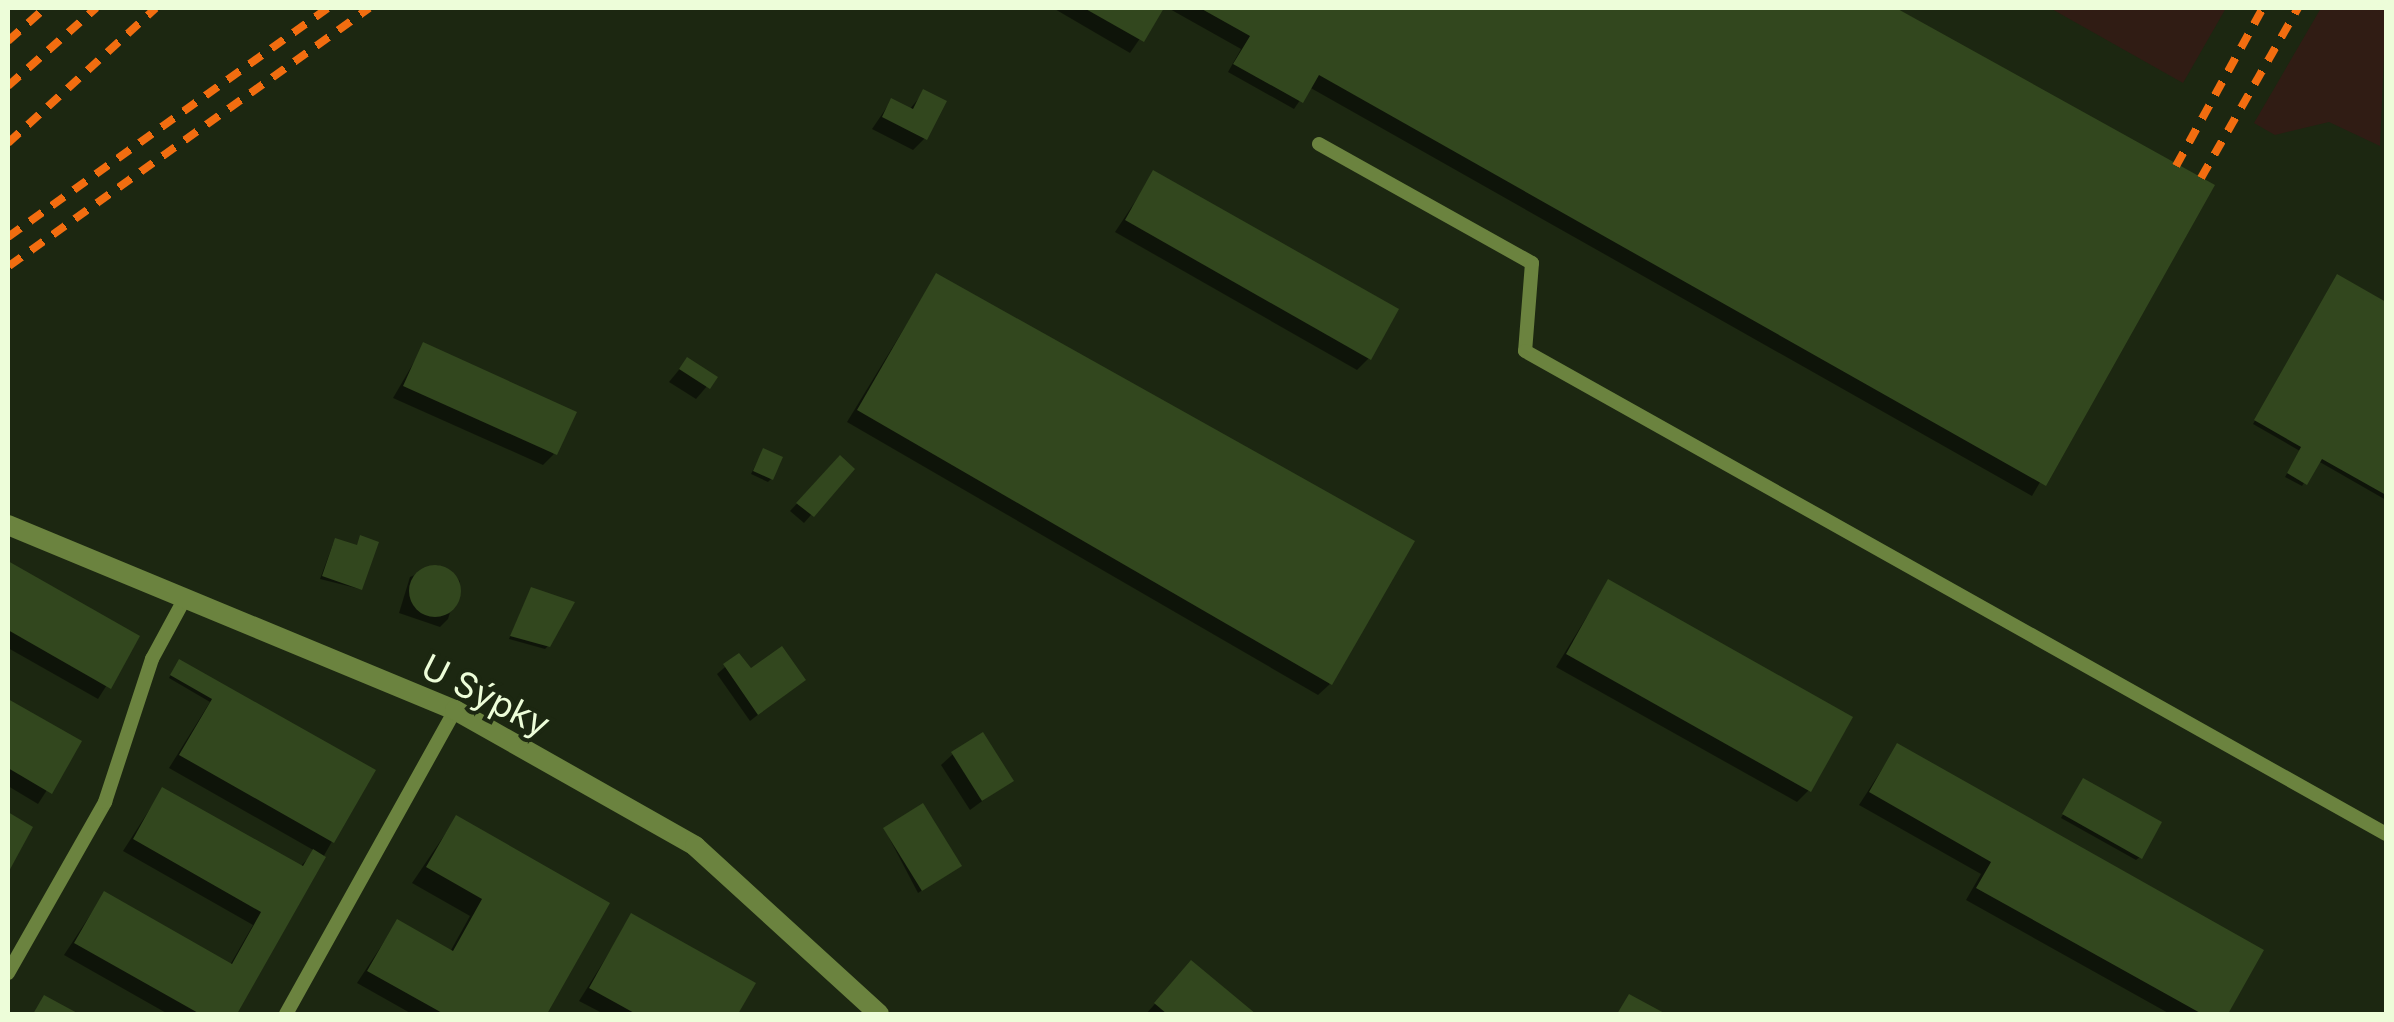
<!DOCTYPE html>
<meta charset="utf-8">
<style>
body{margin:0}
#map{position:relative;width:2394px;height:1022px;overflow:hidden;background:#1c2711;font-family:Inter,sans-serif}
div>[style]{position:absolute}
.green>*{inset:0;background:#301c14}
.shadow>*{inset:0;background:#0007}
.building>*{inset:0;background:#32471e}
.round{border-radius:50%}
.lane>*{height:14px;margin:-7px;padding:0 7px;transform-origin:7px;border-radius:7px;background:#6b833f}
.street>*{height:20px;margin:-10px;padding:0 10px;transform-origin:10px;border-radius:10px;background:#6b833f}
.rail>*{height:8px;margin-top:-4px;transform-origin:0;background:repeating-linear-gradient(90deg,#f26d10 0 15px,transparent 0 27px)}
span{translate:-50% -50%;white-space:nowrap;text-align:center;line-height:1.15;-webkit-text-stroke:8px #1c2711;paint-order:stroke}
.street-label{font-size:35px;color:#edfdd9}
.frame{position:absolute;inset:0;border:10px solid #edfdd9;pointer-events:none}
</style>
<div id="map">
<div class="green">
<div style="clip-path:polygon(2050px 8px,2226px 8px,2183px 83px)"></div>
<div style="clip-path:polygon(2321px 8px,2386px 8px,2380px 146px,2329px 122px,2275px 135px,2254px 123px)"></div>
</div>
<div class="shadow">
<div style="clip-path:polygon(1053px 8px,1161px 8px,1130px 53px)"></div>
<div style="clip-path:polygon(1168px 8px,1895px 8px,2212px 186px,2032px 496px,1309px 87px,1294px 109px,1228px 72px,1241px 49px)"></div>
<div style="clip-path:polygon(924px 92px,925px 138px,913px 150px,872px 129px,891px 101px,909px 110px)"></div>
<div style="clip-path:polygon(1154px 173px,1369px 358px,1357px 370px,1115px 232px)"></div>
<div style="clip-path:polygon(936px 276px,1330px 684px,1318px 695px,847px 422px)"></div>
<div style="clip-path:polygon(2337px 277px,2386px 305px,2386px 500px,2318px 461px,2302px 486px,2285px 477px,2300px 451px,2253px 424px)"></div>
<div style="clip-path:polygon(424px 345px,554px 454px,543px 465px,393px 398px)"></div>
<div style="clip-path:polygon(687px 360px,714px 378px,696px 399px,669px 382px)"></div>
<div style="clip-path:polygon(763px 451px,771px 479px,768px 482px,751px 474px)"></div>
<div style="clip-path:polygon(840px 458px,851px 469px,804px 523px,790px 511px)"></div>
<div style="clip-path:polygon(361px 538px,360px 589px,320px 579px,333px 544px,356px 548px)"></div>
<div style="clip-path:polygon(8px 564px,137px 637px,98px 699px,8px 648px)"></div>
<div style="clip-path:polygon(438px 565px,460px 581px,448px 619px,440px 627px,399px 613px,410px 577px)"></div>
<div style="clip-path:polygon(1608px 582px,1809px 790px,1797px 802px,1556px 667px)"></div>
<div style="clip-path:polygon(529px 593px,548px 646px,545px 649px,509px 639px)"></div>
<div style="clip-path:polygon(738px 656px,764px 710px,750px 721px,717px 674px)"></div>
<div style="clip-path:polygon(176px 665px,372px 771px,234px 1014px,168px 1014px,64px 955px,104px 894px,230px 965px,253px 925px,123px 851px,162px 790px,300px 867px,315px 851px,169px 768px,210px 702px,169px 678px)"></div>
<div style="clip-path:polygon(8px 702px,78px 742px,38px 804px,8px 786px)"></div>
<div style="clip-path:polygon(1897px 746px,2261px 951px,2225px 1014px,2170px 1014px,1966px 900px,1981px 874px,1859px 805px)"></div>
<div style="clip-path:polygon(953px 754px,1011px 780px,970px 810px,941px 765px)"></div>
<div style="clip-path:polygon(2081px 784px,2140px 857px,2136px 860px,2061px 818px)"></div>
<div style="clip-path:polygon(456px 818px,606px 904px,544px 1014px,412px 1014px,357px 983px,397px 922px,450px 952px,470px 916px,412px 883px)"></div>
<div style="clip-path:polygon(885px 830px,956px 868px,918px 893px)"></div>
<div style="clip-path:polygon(632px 916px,753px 984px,736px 1014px,604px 1014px,579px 1001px)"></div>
<div style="clip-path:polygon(1191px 963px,1252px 1014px,1146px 1014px)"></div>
</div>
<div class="building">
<div style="clip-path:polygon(1084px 8px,1164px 8px,1144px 42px)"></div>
<div style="clip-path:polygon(1200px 8px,1896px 8px,2215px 185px,2046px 486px,1319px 75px,1303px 103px,1233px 64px,1250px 36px)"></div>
<div style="clip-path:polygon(923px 89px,947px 101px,927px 140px,882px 117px,891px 98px,913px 109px)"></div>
<div style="clip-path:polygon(1153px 170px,1399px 309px,1371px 360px,1125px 220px)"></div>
<div style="clip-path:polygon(936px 273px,1415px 541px,1332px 685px,857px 410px)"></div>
<div style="clip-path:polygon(2337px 274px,2386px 302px,2386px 495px,2322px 459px,2307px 485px,2287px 473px,2301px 447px,2254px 420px)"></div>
<div style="clip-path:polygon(423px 342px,577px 412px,557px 455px,403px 386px)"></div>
<div style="clip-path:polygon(687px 357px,718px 377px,710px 389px,679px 369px)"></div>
<div style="clip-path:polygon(763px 448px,783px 457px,773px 480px,753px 471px)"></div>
<div style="clip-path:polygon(840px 455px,855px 469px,814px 517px,796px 503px)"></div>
<div style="clip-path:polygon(360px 535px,379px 542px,362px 590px,322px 576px,335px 538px,357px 545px)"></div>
<div style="clip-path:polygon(8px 561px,140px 636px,111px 689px,8px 630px)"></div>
<div class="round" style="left:409px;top:565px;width:52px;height:52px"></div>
<div style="clip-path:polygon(1608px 579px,1853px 717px,1811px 792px,1566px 654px)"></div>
<div style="clip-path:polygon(531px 587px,575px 602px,550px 647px,510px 636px)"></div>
<div style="clip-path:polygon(782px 646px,806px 680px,758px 715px,723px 664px,739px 653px,751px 668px)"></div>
<div style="clip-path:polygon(179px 659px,376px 770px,334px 843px,179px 755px,212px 699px,170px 675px)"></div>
<div style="clip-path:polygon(8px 699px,82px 741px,52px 794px,8px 768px)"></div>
<div style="clip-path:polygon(983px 732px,1014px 781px,982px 801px,951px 752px)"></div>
<div style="clip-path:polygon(1897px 743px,2264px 950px,2228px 1014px,2202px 1014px,1976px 888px,1991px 862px,1869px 792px)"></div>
<div style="clip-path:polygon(2083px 778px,2162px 822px,2142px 859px,2062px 814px)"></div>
<div style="clip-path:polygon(162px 787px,303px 866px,313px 849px,326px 857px,237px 1014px,200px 1014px,74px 943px,104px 891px,232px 964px,261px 912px,133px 839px)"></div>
<div style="clip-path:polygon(923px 803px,962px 866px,922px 891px,883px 828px)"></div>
<div style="clip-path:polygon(8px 812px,33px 827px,8px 873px)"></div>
<div style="clip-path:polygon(456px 815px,610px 903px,547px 1014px,444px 1014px,367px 971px,397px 919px,453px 951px,482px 899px,426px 867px)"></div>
<div style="clip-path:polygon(631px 913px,756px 983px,738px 1014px,636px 1014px,589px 988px)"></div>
<div style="clip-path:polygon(1191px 960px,1256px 1014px,1167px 1014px,1154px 1003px)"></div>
<div style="clip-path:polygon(1629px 994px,1666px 1014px,1617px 1014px)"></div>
<div style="clip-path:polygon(44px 995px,79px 1014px,33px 1014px)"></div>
</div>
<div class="lane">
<div style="left:1319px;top:144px;width:244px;rotate:29.2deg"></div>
<div style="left:1532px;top:263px;width:88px;rotate:94.5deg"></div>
<div style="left:1525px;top:351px;width:987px;rotate:29.29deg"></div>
<div style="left:8px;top:973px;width:197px;rotate:-60.4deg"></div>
<div style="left:105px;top:802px;width:151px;rotate:-71.8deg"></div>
<div style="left:152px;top:659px;width:69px;rotate:-61.6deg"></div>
<div style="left:286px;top:1014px;width:348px;rotate:-60.9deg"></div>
</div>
<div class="street">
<div style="left:8px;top:525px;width:484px;rotate:22.5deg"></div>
<div style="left:455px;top:710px;width:276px;rotate:29.5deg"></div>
<div style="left:695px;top:846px;width:249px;rotate:42.4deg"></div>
</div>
<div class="rail">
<div style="left:8px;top:41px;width:50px;rotate:-41.7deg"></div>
<div style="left:8px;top:86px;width:118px;rotate:-41.6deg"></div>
<div style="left:8px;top:143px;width:200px;rotate:-42.4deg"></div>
<div style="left:2176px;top:166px;width:180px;rotate:-61.2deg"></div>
<div style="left:2201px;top:178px;width:196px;rotate:-60.3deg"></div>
<div style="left:8px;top:237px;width:393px;rotate:-35.6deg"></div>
<div style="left:9px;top:266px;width:443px;rotate:-35.6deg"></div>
</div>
<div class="street-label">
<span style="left:486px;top:695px;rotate:27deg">U Sýpky</span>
</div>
<div class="frame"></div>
</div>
